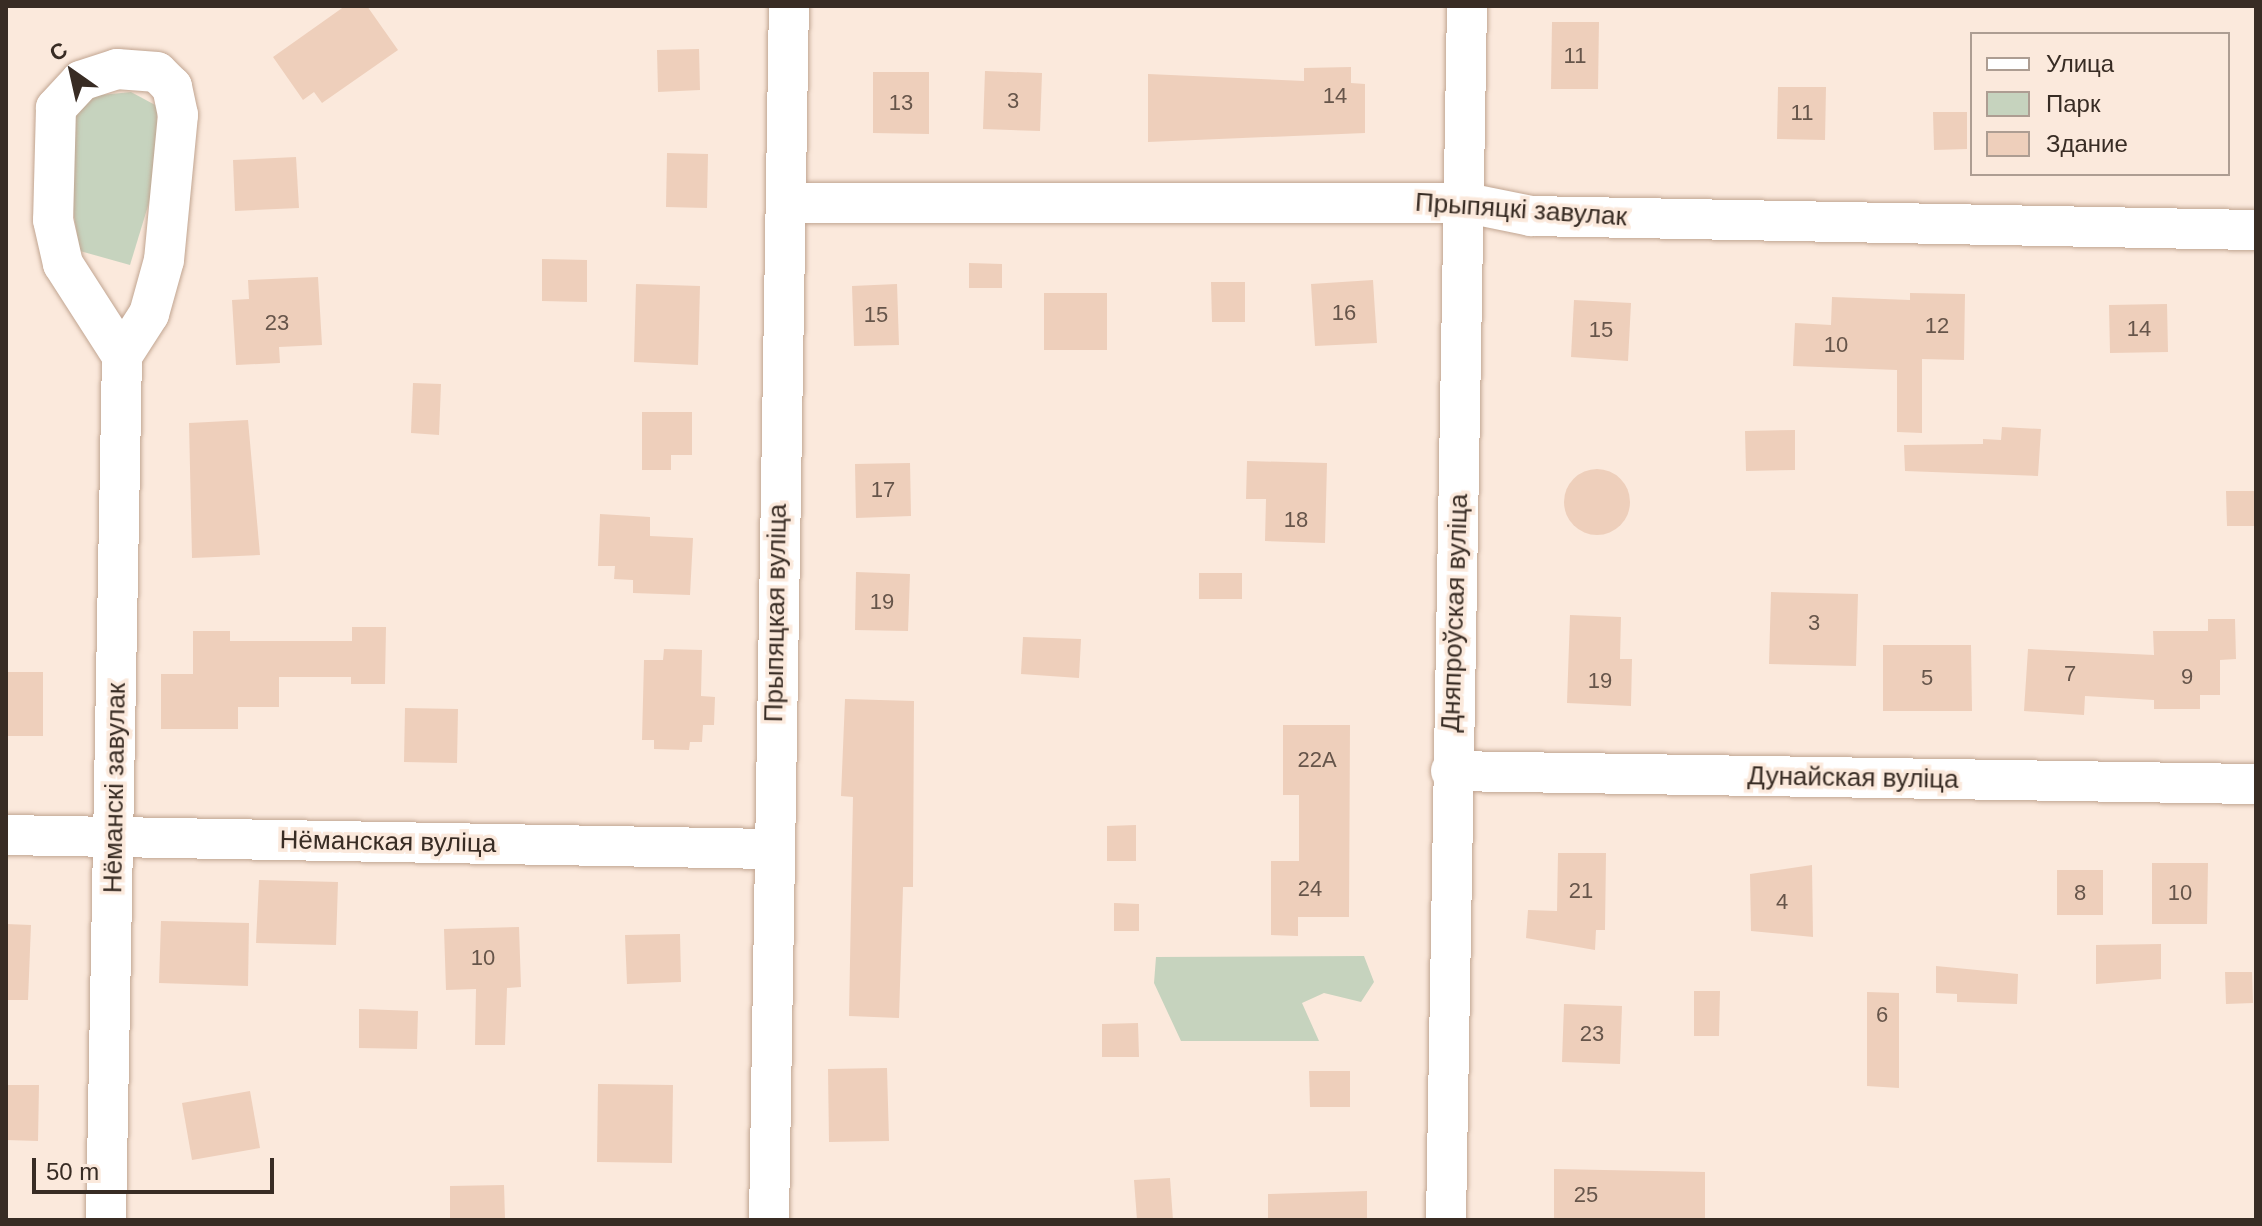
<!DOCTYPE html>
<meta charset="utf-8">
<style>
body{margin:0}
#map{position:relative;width:2262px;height:1226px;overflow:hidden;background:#fbe9dc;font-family:Arial,sans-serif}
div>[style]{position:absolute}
.green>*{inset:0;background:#c6d3be}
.building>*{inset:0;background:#eecfbb}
.round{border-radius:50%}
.roads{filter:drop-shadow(0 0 2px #c1a591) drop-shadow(0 0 2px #c1a591)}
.minor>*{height:40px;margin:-20px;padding:0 20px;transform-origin:20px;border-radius:20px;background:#fff}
span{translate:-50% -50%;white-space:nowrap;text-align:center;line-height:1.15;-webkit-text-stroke:7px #fbe9dc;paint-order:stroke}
.number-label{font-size:22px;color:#66554a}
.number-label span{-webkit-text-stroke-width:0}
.street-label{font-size:26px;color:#382c24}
.frame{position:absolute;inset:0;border:8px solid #382c24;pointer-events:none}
.legend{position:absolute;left:1970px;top:32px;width:260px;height:144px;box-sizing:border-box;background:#fbe9dc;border:2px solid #ad9d92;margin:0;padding:10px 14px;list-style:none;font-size:24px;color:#382c24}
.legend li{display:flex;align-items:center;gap:16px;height:40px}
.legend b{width:40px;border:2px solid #ad9d92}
.north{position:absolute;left:32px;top:32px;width:80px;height:80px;-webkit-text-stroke:6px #fbe9dc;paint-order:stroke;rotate:326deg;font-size:22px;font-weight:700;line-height:32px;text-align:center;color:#382c24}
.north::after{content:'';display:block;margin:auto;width:28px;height:36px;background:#382c24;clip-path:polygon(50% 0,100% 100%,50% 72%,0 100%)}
.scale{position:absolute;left:32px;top:1158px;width:242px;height:36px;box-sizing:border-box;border:4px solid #382c24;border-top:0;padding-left:10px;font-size:24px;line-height:28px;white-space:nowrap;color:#382c24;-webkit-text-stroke:6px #fbe9dc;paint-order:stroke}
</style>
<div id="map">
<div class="green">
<div style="clip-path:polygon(131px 92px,157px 106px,158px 173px,130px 265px,80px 251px,64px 159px,74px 108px,91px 96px)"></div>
<div style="clip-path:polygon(1364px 956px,1374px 982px,1361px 1002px,1324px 993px,1302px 1003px,1319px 1041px,1181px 1041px,1154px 983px,1156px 957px)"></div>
</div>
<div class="building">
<div style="clip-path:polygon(345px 6px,367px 6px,398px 50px,322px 103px,314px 92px,303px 100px,273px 57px)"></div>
<div style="clip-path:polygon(1552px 22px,1599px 22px,1598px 89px,1551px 89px)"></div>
<div style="clip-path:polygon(699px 49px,700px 90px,658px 92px,657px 50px)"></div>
<div style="clip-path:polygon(1351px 67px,1351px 83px,1365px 84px,1365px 133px,1148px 142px,1148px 74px,1304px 81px,1304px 68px)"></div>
<div style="clip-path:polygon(985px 71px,1042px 73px,1040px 131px,983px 129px)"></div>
<div style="clip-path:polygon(873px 72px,929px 72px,929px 134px,873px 133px)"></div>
<div style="clip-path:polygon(1778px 87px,1826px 87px,1825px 140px,1777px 139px)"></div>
<div style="clip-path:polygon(1933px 112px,1967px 112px,1967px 149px,1934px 150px)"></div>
<div style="clip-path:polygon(667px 153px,708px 154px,707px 208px,666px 207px)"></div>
<div style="clip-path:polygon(296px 157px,299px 208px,235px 211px,233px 160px)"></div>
<div style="clip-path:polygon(542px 259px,587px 260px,587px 302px,542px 301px)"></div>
<div style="clip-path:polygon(969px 263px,1002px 264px,1002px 288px,969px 288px)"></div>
<div style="clip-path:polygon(318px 277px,322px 345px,279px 347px,280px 363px,236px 365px,232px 300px,249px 299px,248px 280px)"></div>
<div style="clip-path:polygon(1373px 280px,1377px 343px,1315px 346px,1311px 284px)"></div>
<div style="clip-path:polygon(1211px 282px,1245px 282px,1245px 322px,1212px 322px)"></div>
<div style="clip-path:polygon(636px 284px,700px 286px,698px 365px,634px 362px)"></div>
<div style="clip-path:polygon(897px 284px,899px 345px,854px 346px,852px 286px)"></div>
<div style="clip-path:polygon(1044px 293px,1107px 293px,1107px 350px,1044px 350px)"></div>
<div style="clip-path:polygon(1910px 293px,1965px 294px,1964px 360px,1922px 359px,1922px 433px,1897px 432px,1897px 370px,1793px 366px,1795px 323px,1831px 325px,1832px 297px,1910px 300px)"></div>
<div style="clip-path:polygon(1574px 300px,1631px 303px,1628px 361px,1571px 357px)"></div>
<div style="clip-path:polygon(2167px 304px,2168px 352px,2110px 353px,2109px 305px)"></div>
<div style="clip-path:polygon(413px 383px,441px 384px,439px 435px,411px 433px)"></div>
<div style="clip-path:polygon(642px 412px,692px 412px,692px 455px,671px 455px,671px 470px,642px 470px)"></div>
<div style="clip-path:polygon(248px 420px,260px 555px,192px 558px,189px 423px)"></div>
<div style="clip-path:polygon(2002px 427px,2041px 429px,2038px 476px,1905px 471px,1904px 445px,1983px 444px,1983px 439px,2001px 440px)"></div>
<div style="clip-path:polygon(1795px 430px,1795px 470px,1746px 471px,1745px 431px)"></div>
<div style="clip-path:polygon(1247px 461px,1327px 463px,1325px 543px,1265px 541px,1266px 499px,1246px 499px)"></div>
<div style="clip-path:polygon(910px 463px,911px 516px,856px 518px,855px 464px)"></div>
<div class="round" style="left:1564px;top:469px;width:66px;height:66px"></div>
<div style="clip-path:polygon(2226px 491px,2254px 491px,2255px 526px,2227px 526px)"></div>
<div style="clip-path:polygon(600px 514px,650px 517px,650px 536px,693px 538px,690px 595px,633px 593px,633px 580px,614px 579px,615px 566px,598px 566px)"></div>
<div style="clip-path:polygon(856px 572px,910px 574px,908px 631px,855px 630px)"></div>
<div style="clip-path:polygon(1199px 573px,1242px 573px,1242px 599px,1199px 599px)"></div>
<div style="clip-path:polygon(1771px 592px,1858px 594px,1856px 666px,1769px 664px)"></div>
<div style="clip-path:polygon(1570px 615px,1621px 617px,1620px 659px,1632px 659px,1631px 706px,1567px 703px)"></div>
<div style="clip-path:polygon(2208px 619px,2235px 619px,2236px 659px,2220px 660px,2220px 695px,2200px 695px,2200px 709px,2154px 709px,2154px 700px,2085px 696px,2084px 715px,2024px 711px,2028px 649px,2154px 655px,2153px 631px,2208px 631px)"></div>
<div style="clip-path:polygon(352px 627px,386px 627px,385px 684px,351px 684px,351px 677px,279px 677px,279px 707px,238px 707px,238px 729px,161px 729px,161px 674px,193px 674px,193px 631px,230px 631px,230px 641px,352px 641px)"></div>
<div style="clip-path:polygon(1023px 637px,1081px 639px,1079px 678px,1021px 674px)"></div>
<div style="clip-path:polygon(1883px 645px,1971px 645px,1972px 711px,1883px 711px)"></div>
<div style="clip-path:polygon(664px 649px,702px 650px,701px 696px,715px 697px,714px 725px,703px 725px,702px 742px,690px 742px,689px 750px,654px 749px,654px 740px,642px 740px,644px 660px,663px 660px)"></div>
<div style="clip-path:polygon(6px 672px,43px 672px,43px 736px,6px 736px)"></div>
<div style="clip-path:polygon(845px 699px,914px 701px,913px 887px,903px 887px,899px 1018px,849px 1016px,853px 797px,841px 796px)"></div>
<div style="clip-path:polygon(405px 708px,458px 709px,457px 763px,404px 762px)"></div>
<div style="clip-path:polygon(1283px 725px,1350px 725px,1349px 917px,1298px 917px,1298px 936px,1271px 935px,1271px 861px,1299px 861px,1299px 795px,1283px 795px)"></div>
<div style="clip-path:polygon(1136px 825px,1136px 861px,1107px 861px,1107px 826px)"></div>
<div style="clip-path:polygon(1558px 853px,1606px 853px,1605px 930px,1596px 930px,1595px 950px,1526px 938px,1528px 910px,1557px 911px)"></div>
<div style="clip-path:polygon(2152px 863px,2208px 863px,2207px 924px,2152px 924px)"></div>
<div style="clip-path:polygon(1812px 865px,1813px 937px,1751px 931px,1750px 874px)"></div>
<div style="clip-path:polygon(2057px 870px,2103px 870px,2103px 915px,2057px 915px)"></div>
<div style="clip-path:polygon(259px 880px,338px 882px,336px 945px,256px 943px)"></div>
<div style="clip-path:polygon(1114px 903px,1139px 904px,1139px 931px,1114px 931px)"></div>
<div style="clip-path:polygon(161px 921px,249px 923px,248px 986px,159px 983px)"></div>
<div style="clip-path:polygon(6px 924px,31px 925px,28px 1000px,6px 1000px)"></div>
<div style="clip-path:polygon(519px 927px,521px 987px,507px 988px,505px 1045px,475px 1045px,476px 989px,446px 990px,444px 929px)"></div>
<div style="clip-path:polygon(680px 934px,681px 982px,627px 984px,625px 935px)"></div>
<div style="clip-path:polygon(2161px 944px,2161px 979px,2096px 984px,2096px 945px)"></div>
<div style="clip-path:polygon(1936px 966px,2018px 974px,2017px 1004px,1957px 1002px,1957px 994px,1936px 993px)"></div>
<div style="clip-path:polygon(2225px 972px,2252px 972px,2253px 1003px,2226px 1004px)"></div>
<div style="clip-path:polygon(1694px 991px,1720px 991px,1719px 1036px,1694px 1036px)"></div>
<div style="clip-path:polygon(1867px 992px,1899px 993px,1899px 1088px,1867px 1086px)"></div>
<div style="clip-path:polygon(1564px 1004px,1622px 1006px,1620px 1064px,1562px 1062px)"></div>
<div style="clip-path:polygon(359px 1009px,418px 1011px,417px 1049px,359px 1048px)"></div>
<div style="clip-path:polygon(1138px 1023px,1139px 1057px,1102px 1057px,1102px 1024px)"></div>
<div style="clip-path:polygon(887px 1068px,889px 1141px,829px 1142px,828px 1069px)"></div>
<div style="clip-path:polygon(1309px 1071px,1350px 1071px,1350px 1107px,1310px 1107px)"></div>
<div style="clip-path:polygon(598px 1084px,673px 1085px,672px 1163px,597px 1162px)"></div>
<div style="clip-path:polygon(6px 1085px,39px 1085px,38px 1141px,6px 1140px)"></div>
<div style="clip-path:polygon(250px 1091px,260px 1148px,192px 1160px,182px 1103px)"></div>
<div style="clip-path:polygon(1554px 1169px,1705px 1172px,1705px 1219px,1554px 1220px)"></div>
<div style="clip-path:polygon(1170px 1178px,1173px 1220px,1137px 1220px,1134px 1180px)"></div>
<div style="clip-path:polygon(504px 1185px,505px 1219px,450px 1219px,450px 1186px)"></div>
<div style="clip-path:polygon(1367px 1191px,1367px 1220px,1268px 1220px,1268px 1194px)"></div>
</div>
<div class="roads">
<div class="minor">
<div style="left:786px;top:203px;width:681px"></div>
<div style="left:1467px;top:203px;width:65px;rotate:11.5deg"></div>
<div style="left:1531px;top:216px;width:725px;rotate:1.11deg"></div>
<div style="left:1451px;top:771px;width:805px;rotate:0.93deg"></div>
<div style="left:6px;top:835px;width:765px;rotate:1.05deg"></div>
<div style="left:106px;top:1220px;width:864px;rotate:-88.94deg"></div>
<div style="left:122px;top:356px;width:50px;rotate:-57.3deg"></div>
<div style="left:149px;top:314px;width:56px;rotate:-74.5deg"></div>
<div style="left:164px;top:260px;width:146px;rotate:-84.5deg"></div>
<div style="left:178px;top:115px;width:29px;rotate:-102deg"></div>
<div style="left:172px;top:87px;width:21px;rotate:-135deg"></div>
<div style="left:157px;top:72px;width:40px;rotate:-175.7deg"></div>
<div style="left:117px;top:69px;width:38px;rotate:162deg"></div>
<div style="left:81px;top:81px;width:37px;rotate:133deg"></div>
<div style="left:56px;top:108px;width:112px;rotate:91.5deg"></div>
<div style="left:53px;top:220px;width:45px;rotate:77.2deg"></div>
<div style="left:63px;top:264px;width:109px;rotate:57.3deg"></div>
<div style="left:769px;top:1220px;width:1214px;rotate:-89.06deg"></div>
<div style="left:1446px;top:1220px;width:1214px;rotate:-89.01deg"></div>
</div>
</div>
<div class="number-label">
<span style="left:1575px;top:56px">11</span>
<span style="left:1335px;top:96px">14</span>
<span style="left:1013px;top:101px">3</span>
<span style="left:901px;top:103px">13</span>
<span style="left:1802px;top:113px">11</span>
<span style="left:1344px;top:313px">16</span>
<span style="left:876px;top:315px">15</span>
<span style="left:277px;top:323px">23</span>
<span style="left:1937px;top:326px">12</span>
<span style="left:2139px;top:329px">14</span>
<span style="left:1601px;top:330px">15</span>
<span style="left:1836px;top:345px">10</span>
<span style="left:883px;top:490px">17</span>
<span style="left:1296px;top:520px">18</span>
<span style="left:882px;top:602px">19</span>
<span style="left:1814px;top:623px">3</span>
<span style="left:2070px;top:674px">7</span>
<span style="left:2187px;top:677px">9</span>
<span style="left:1927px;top:678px">5</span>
<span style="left:1600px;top:681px">19</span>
<span style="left:1317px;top:760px">22А</span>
<span style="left:1310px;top:889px">24</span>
<span style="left:1581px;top:891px">21</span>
<span style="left:2080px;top:893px">8</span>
<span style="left:2180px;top:893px">10</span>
<span style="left:1782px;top:902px">4</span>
<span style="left:483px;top:958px">10</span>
<span style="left:1882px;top:1015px">6</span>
<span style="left:1592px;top:1034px">23</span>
<span style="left:1586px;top:1195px">25</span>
</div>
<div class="street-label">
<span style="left:1521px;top:210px;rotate:4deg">Прыпяцкі завулак</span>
<span style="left:776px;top:613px;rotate:-89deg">Прыпяцкая вуліца</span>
<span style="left:1455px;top:613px;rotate:-88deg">Дняпроўская вуліца</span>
<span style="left:1853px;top:778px;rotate:1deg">Дунайская вуліца</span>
<span style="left:115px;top:788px;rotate:-89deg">Нёманскі завулак</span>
<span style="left:388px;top:842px;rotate:1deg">Нёманская вуліца</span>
</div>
<div class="frame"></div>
<ul class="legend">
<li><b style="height:10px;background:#fff"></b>Улица</li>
<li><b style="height:22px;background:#c6d3be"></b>Парк</li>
<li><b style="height:22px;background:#eecfbb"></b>Здание</li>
</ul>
<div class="north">С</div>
<div class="scale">50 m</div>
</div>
